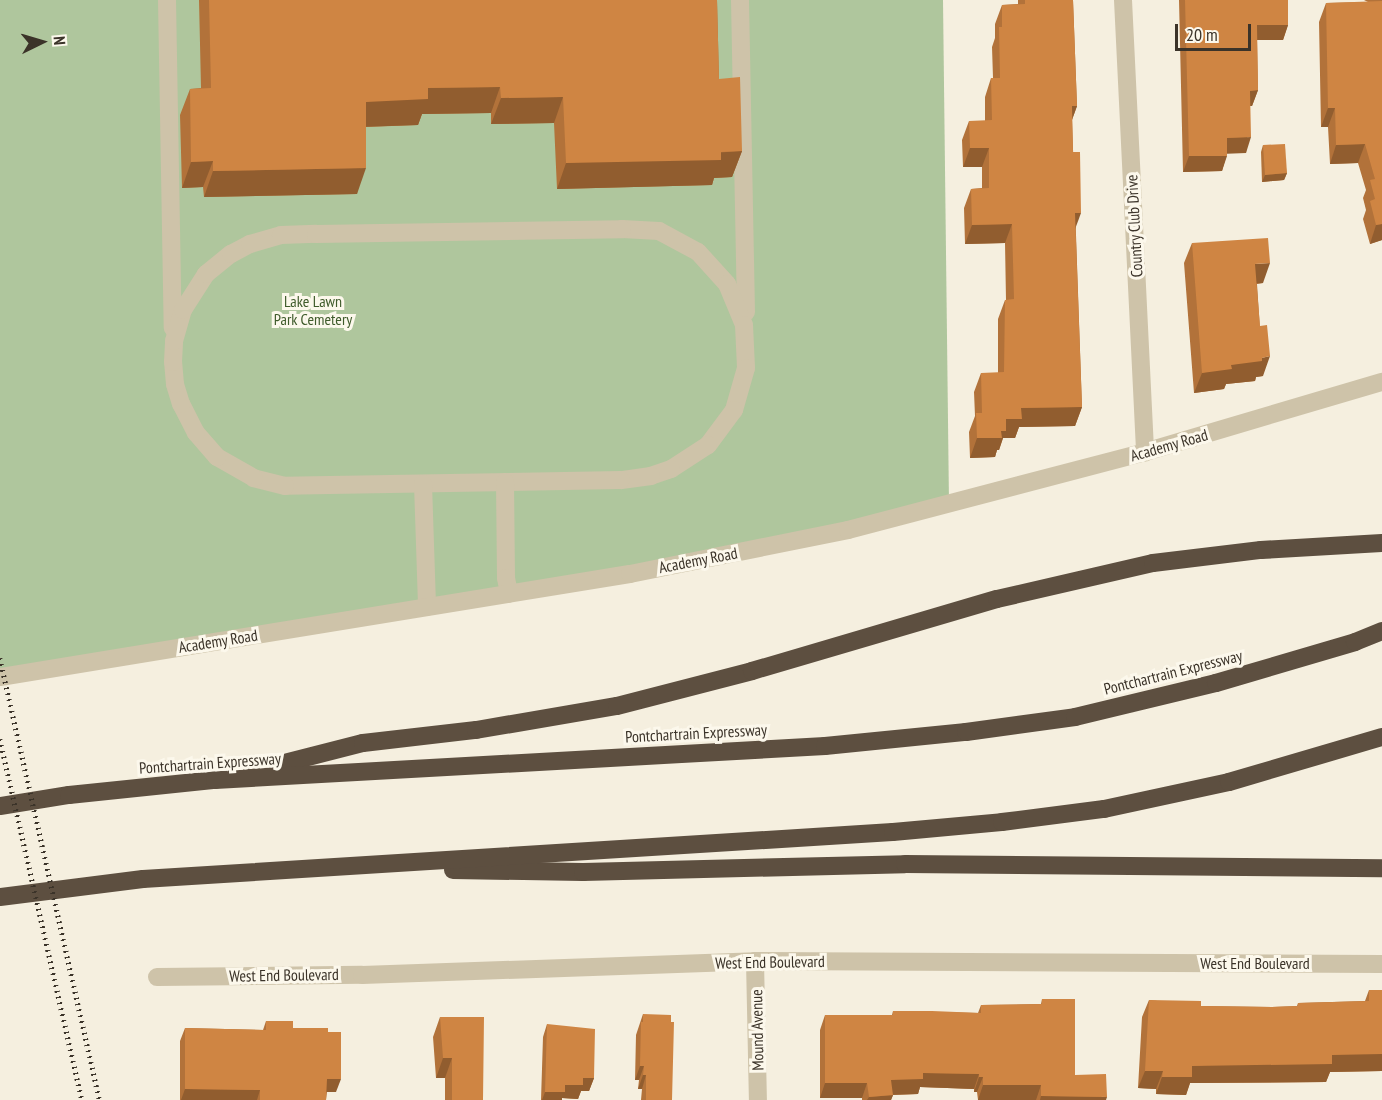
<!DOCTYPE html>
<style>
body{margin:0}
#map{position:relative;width:1382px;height:1100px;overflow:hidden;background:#f5efdf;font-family:"PT Sans Narrow",sans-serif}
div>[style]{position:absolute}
.green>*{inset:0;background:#afc69d}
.minor>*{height:18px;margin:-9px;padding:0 9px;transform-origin:9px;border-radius:9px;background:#cec3a9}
.highway>*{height:18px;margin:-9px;padding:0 9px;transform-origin:9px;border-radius:9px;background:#5d4f40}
.rail>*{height:4.5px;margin-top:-2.25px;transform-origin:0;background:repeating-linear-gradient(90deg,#3b3329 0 1.5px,transparent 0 6px)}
.wall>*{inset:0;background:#b2723a}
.shaded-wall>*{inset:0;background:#915d2f}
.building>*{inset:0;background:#cf8543}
span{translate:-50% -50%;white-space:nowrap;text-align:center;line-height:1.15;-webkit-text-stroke:6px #fcf8ec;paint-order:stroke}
.street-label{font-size:16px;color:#3b3329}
.park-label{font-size:16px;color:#3f5b2b}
.north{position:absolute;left:12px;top:12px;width:60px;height:60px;-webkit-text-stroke:4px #fcf8ec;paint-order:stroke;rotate:85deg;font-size:16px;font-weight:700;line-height:24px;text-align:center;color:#3b3329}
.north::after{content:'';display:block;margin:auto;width:21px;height:27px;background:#3b3329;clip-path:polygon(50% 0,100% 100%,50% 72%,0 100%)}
.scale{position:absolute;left:1175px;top:24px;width:76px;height:27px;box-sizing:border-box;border:3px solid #3b3329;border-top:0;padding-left:8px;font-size:18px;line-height:21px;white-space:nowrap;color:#3b3329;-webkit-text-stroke:4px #fcf8ec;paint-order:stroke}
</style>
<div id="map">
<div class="green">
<div style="clip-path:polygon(0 0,943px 0,949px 505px,848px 530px,0 677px)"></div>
</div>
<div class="minor">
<div style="left:167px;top:0;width:328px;rotate:89deg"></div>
<div style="left:740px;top:0;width:312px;rotate:88.9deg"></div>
<div style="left:1123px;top:0;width:453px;rotate:87.2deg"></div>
<div style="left:622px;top:229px;width:37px;rotate:3deg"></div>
<div style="left:659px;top:231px;width:44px;rotate:28.3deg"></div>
<div style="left:698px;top:252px;width:43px;rotate:47.8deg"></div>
<div style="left:727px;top:284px;width:44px;rotate:67.5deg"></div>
<div style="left:744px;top:325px;width:43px;rotate:87.3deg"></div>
<div style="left:746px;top:368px;width:44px;rotate:105.9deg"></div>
<div style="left:734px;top:410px;width:44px;rotate:126.6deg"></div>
<div style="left:708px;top:445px;width:44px;rotate:147deg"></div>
<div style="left:671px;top:469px;width:21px;rotate:161deg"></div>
<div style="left:651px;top:476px;width:30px;rotate:172deg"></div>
<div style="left:621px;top:480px;width:336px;rotate:179deg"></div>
<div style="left:285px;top:486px;width:32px;rotate:-166deg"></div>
<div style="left:254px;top:478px;width:43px;rotate:-150.4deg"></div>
<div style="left:217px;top:457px;width:32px;rotate:-131deg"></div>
<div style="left:196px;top:433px;width:33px;rotate:-117deg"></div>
<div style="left:181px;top:404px;width:21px;rotate:-107deg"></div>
<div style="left:175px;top:384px;width:22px;rotate:-95deg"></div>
<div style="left:173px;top:362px;width:21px;rotate:-87deg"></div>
<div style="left:174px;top:341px;width:32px;rotate:-74deg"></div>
<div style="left:183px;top:310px;width:43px;rotate:-57.4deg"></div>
<div style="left:206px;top:274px;width:32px;rotate:-39deg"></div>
<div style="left:231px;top:254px;width:21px;rotate:-28deg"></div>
<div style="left:250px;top:244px;width:32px;rotate:-16deg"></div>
<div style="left:281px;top:235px;width:35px;rotate:-2deg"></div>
<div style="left:316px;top:234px;width:306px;rotate:-0.9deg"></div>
<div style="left:505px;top:482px;width:96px;rotate:89.4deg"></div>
<div style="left:506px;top:578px;width:16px;rotate:79deg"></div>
<div style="left:423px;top:484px;width:123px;rotate:88.1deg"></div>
<div style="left:0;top:677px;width:638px;rotate:-9.29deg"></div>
<div style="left:630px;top:574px;width:222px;rotate:-11.4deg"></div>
<div style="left:848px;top:530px;width:307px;rotate:-14.7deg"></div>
<div style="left:1145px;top:452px;width:247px;rotate:-16.5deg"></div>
<div style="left:755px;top:961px;width:139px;rotate:88.8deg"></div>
<div style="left:157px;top:977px;width:205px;rotate:-0.6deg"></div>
<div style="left:362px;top:975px;width:393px;rotate:-2deg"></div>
<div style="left:755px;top:961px;width:627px;rotate:0.27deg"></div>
</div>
<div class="highway">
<div style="left:257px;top:770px;width:109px;rotate:-14.3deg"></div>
<div style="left:363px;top:743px;width:114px;rotate:-6.6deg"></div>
<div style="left:476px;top:730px;width:143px;rotate:-9.7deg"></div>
<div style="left:617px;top:706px;width:139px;rotate:-14.5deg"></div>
<div style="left:752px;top:671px;width:255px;rotate:-16.4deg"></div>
<div style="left:997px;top:599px;width:160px;rotate:-13deg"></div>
<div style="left:1153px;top:563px;width:109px;rotate:-6.9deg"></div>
<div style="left:1261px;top:550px;width:121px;rotate:-3.3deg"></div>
<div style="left:0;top:806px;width:70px;rotate:-9.1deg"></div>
<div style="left:69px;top:795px;width:147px;rotate:-5.9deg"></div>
<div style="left:215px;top:780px;width:611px;rotate:-3.19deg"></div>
<div style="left:825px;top:746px;width:142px;rotate:-5.7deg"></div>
<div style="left:966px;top:732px;width:110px;rotate:-7.8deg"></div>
<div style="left:1075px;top:717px;width:145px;rotate:-13.6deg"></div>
<div style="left:1216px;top:683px;width:145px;rotate:-16.4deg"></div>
<div style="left:1355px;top:642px;width:29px;rotate:-22deg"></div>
<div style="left:453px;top:870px;width:130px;rotate:0.9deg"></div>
<div style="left:583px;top:872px;width:322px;rotate:-1.4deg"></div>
<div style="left:905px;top:864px;width:477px;rotate:0.5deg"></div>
<div style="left:0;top:897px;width:144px;rotate:-7.2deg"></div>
<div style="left:143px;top:879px;width:751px;rotate:-3.59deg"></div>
<div style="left:893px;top:832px;width:109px;rotate:-5.2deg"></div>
<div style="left:1002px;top:822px;width:103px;rotate:-7.3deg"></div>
<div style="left:1104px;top:809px;width:128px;rotate:-12.2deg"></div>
<div style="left:1229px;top:782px;width:159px;rotate:-16.4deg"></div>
</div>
<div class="rail">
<div style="left:0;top:658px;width:453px;rotate:77.3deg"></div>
<div style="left:0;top:739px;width:370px;rotate:77.2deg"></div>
</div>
<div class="wall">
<div style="clip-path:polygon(199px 0,717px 0,719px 79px,742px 151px,732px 177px,714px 178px,712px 185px,557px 189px,554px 123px,491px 124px,491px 113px,422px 114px,418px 125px,366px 127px,357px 194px,204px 197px,203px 187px,182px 188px,180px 115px,190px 89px,201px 88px)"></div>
<div style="clip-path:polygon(1018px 0,1073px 0,1077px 106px,1072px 120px,1082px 407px,1075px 426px,1019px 427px,1015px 438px,1003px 438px,999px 450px,997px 450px,995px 457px,970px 458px,969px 432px,975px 416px,974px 392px,981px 373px,998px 373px,998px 319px,1005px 300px,1006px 300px,1005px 243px,965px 244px,964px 208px,971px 189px,982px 188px,982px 167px,963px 167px,962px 140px,969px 121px,985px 121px,985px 97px,991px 78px,993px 78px,992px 47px,995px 38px,995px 24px,1002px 5px,1018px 4px)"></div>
<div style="clip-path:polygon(1179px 0,1288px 0,1288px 25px,1283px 40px,1257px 40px,1258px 90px,1252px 106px,1250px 106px,1246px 153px,1227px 153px,1222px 171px,1183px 172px)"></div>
<div style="clip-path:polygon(1364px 0,1382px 0,1382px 240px,1370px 244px,1363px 219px,1366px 210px,1363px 198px,1366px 190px,1358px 163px,1330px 164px,1328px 127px,1321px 127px,1319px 22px,1326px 3px,1368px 2px)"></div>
<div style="clip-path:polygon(1263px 145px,1287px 173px,1284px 180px,1262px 182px,1261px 152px)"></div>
<div style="clip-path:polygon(1192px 243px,1263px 283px,1257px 284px,1263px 376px,1256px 377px,1255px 381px,1226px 384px,1224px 389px,1194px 393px,1184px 263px)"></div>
<div style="clip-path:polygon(1369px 990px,1382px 990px,1382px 1071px,1330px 1072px,1326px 1082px,1190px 1083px,1186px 1095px,1156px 1094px,1156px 1089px,1138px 1088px,1142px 1017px,1149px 1000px,1201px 1006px,1272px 1007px,1297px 1006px,1298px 1003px,1365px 1001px)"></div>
<div style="clip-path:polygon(1042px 999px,1075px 1075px,1106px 1100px,978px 1100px,977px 1092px,974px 1092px,974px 1089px,920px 1087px,918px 1094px,893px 1095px,891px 1100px,862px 1100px,862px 1098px,820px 1098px,820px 1030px,825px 1015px,892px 1015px,893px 1011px,978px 1013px,981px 1005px,1041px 1004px)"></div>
<div style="clip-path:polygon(643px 1014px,672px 1100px,641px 1100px,642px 1089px,638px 1089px,639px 1080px,635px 1080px,636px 1035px)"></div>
<div style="clip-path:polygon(440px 1017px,483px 1100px,445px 1100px,445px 1078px,436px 1078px,433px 1037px)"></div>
<div style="clip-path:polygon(266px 1021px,293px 1028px,336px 1092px,327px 1092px,326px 1100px,180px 1100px,180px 1041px,185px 1028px,263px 1030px)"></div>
<div style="clip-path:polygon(547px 1024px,594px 1078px,589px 1091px,581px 1091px,578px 1099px,562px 1098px,562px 1100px,541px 1100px,543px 1037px)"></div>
</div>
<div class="shaded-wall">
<div style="clip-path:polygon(1257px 25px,1288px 25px,1283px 40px,1251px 40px)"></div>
<div style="clip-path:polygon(500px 87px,491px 113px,422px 114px,418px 125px,357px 127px,366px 102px,428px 88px)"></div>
<div style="clip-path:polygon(1258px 90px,1252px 106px,1244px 106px,1250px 91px)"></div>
<div style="clip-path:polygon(563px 97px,554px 123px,491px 124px,501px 98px)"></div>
<div style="clip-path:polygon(1072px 106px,1077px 106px,1070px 125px)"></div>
<div style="clip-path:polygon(1328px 108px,1335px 108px,1328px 127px,1321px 127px)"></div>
<div style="clip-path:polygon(1251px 137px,1246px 153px,1221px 154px,1227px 138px)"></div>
<div style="clip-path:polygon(1365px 144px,1358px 163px,1330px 164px,1336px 145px)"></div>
<div style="clip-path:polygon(970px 148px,989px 148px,982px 167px,963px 167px)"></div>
<div style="clip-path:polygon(742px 151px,732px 177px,714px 178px,712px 185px,557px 189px,566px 163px)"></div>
<div style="clip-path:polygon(1189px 156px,1227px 156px,1222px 171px,1183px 172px)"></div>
<div style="clip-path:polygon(213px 161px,203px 187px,182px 188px,191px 162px)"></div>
<div style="clip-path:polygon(366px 168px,357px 194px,204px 197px,213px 171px)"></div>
<div style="clip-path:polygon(1287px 173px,1284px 180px,1262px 182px,1265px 175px)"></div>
<div style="clip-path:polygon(1075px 213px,1081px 213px,1074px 232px)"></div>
<div style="clip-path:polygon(1012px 224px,1005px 243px,965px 244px,972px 225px)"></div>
<div style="clip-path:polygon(1382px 224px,1382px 240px,1370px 244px,1376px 225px)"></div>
<div style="clip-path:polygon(1270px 263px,1263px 283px,1248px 284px,1255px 264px)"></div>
<div style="clip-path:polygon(1270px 356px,1263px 376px,1256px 377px,1255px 381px,1226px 384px,1224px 389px,1194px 393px,1202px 373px,1231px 365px)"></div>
<div style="clip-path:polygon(1082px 407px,1075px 426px,1019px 427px,1015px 438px,1003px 438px,999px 450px,997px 450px,995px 457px,970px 458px,977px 438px,1021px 408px)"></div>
<div style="clip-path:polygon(1342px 1054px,1382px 1054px,1382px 1071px,1330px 1072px,1326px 1082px,1190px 1083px,1186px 1095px,1156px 1094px,1162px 1077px,1192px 1066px)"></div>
<div style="clip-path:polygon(443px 1058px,452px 1058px,445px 1078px,436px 1078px)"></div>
<div style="clip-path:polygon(640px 1066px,644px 1066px,639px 1080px,635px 1080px)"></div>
<div style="clip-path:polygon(1145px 1071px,1163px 1071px,1156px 1089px,1138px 1088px)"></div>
<div style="clip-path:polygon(923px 1073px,979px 1074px,974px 1089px,920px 1087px,918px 1094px,886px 1095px,891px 1080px)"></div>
<div style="clip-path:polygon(643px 1075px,646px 1075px,642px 1089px,638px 1089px)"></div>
<div style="clip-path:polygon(979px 1077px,983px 1077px,977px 1092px,974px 1092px)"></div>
<div style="clip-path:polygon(583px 1078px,594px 1078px,589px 1091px,581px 1091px,578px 1099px,562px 1098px,562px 1100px,542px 1100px,545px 1092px)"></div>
<div style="clip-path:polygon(327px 1079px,341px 1079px,336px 1092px,322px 1092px)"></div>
<div style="clip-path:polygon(825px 1083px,867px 1083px,862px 1098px,820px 1098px)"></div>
<div style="clip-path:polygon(983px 1085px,1041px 1085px,1036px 1100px,978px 1100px)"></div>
<div style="clip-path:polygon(185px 1089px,260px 1090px,257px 1100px,181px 1100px)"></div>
<div style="clip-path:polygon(893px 1095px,891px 1100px,867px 1100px,869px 1097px)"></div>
<div style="clip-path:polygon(1041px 1096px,1107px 1097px,1106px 1100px,1040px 1100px)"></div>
</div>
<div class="building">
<div style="clip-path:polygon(209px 0,717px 0,719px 79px,740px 77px,742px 151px,721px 152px,721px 160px,566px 163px,563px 97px,501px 98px,500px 87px,428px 88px,428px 99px,366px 102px,366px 168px,213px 171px,213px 161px,191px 162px,190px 89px,211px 88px)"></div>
<div style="clip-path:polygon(1025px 0,1073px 0,1077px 106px,1072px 106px,1073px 152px,1080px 152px,1081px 213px,1075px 213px,1082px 407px,1021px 408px,1022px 419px,1006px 419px,1006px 431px,1001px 431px,1002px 438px,977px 438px,976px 413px,982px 413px,981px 373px,1004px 372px,1005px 300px,1014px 299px,1012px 224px,972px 225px,971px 189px,989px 188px,989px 148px,970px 148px,969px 121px,992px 120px,991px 78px,1000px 78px,999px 27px,1002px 27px,1002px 5px,1025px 4px)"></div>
<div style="clip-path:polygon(1185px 0,1288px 0,1288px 25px,1257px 25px,1258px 90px,1250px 91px,1251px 137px,1227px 138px,1227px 156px,1189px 156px)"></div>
<div style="clip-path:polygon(1382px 1px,1382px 224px,1376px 225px,1370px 201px,1375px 199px,1370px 180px,1375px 179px,1365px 144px,1336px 145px,1335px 108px,1328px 108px,1326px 3px)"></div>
<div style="clip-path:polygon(1285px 144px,1287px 173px,1265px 175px,1263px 145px)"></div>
<div style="clip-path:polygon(1268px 238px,1270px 263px,1255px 264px,1260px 326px,1267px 325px,1270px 356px,1262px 358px,1262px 361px,1231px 365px,1232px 369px,1202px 373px,1192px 243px)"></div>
<div style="clip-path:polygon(1369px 990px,1382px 990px,1382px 1054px,1332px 1055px,1332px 1064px,1192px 1066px,1192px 1077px,1162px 1077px,1163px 1071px,1145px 1071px,1149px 1000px,1201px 1001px,1201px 1006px,1272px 1007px,1298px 1006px,1298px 1003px,1369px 1001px)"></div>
<div style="clip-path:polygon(1042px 999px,1075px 999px,1075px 1075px,1106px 1074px,1107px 1097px,1041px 1096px,1041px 1085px,983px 1085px,983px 1077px,979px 1077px,979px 1074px,923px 1073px,923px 1079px,891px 1080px,893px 1095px,869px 1097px,867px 1083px,825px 1083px,825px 1015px,893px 1015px,893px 1011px,932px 1011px,981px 1013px,981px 1005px,1042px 1004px)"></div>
<div style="clip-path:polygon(643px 1014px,671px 1015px,671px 1022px,674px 1022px,672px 1100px,646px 1100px,646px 1075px,643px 1075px,644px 1066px,640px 1066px,641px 1022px,643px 1022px)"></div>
<div style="clip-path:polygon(440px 1017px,484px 1017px,483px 1100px,452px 1100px,452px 1058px,443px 1058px)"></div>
<div style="clip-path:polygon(266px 1021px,293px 1021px,293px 1028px,328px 1028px,328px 1032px,341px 1032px,341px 1079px,327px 1079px,326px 1100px,260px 1100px,260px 1090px,185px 1089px,185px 1028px,266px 1030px)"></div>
<div style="clip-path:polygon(547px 1024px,595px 1029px,594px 1078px,583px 1078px,583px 1085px,565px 1085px,565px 1092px,545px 1092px)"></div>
</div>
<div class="street-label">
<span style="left:1134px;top:226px;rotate:-93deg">Country Club Drive</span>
<span style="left:1169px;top:445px;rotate:-16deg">Academy Road</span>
<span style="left:698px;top:560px;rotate:-11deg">Academy Road</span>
<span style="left:218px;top:641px;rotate:-9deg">Academy Road</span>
<span style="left:1173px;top:672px;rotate:-14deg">Pontchartrain Expressway</span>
<span style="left:696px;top:733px;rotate:-3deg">Pontchartrain Expressway</span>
<span style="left:210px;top:763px;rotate:-4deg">Pontchartrain Expressway</span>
<span style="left:770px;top:962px;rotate:-1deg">West End Boulevard</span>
<span style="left:1255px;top:963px">West End Boulevard</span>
<span style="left:284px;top:975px;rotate:-1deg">West End Boulevard</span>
<span style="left:757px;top:1030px;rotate:-91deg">Mound Avenue</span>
</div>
<div class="park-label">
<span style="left:313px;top:310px">Lake Lawn<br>Park Cemetery</span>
</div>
<div class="north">N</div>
<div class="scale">20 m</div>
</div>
